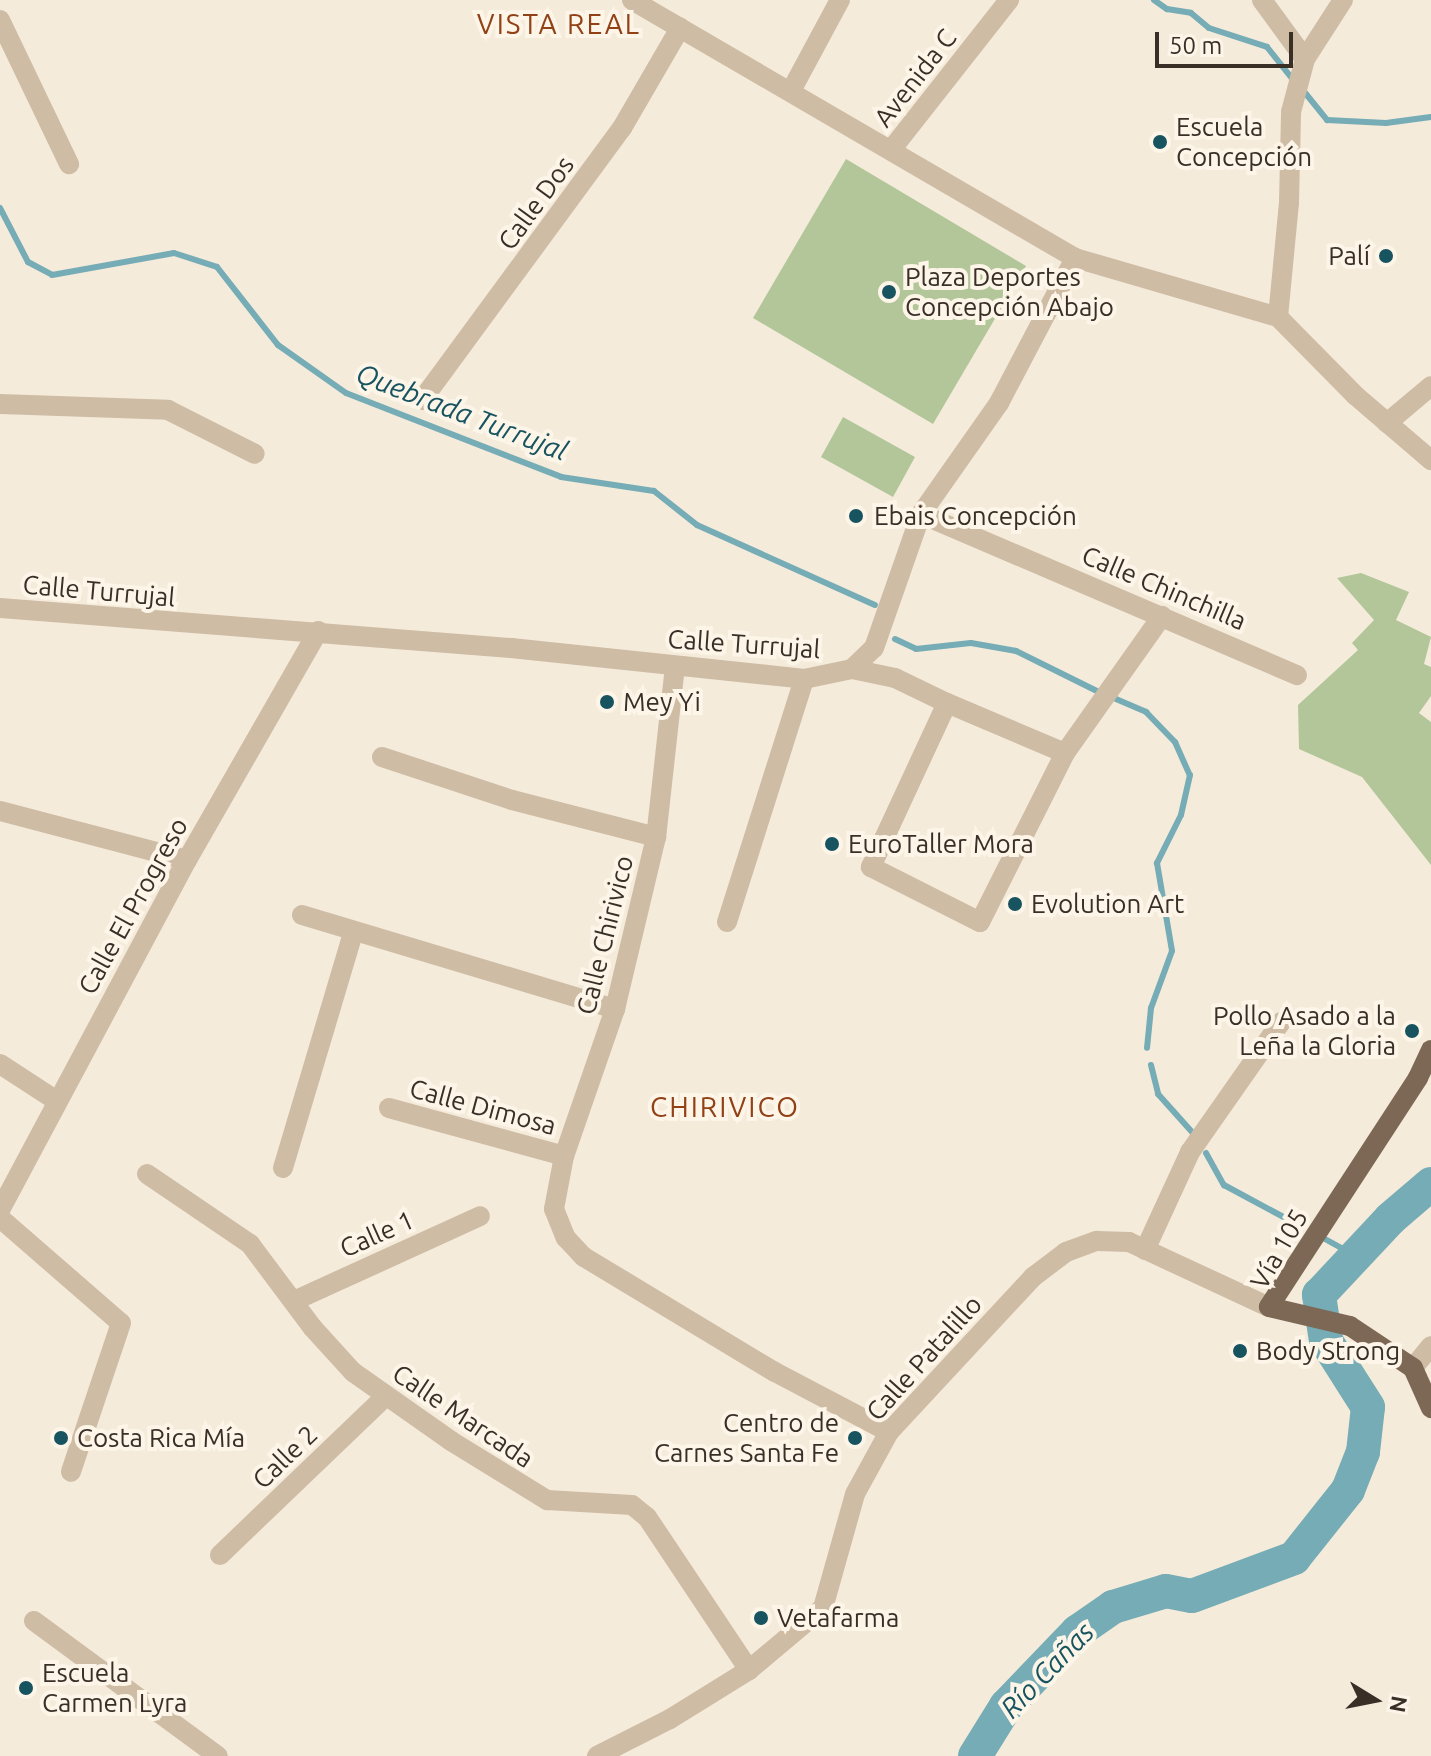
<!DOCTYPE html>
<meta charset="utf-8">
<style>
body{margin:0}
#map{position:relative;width:1431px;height:1756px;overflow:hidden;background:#f5ebdb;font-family:Ubuntu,sans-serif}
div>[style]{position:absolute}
.green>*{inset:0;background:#b2c699}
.stream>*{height:6px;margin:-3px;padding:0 3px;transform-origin:3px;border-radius:3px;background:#76acb5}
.river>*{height:34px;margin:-17px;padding:0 17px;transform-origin:17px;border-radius:17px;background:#76acb5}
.minor>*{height:20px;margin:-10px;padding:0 10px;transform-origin:10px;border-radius:10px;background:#cebca5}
.major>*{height:20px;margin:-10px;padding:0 10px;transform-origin:10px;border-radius:10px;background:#7d6856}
.dots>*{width:22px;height:22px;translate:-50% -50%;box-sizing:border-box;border:4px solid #fcf5e8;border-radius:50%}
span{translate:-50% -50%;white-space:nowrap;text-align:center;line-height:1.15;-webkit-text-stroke:8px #fcf5e8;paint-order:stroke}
.street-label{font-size:26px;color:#392f27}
.poi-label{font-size:26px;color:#392f27}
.left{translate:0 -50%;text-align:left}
.right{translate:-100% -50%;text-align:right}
.neighbourhood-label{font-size:28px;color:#924117;letter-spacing:2px}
.water-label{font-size:28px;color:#185360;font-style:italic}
.north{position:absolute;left:1335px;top:1660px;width:80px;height:80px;-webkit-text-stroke:6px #fcf5e8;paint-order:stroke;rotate:100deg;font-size:22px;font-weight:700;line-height:32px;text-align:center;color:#392f27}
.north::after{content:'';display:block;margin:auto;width:28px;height:36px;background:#392f27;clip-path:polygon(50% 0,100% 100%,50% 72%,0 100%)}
.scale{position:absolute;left:1155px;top:32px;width:138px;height:36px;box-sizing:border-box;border:4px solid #392f27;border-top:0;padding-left:10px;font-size:24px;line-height:28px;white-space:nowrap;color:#392f27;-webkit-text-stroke:6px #fcf5e8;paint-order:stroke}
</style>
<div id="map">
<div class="green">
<div style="clip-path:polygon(846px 159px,1026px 266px,933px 424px,753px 318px)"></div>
<div style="clip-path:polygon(843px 417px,915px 457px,893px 497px,821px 457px)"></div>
<div style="clip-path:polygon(1361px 573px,1409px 592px,1396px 620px,1431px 637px,1424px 664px,1431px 667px,1431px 696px,1419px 713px,1431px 722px,1431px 865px,1362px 777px,1299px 749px,1298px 705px,1358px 650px,1352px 643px,1374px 620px,1337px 578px)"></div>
</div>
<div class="stream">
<div style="left:1154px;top:0;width:16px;rotate:35deg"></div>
<div style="left:1167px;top:9px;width:24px;rotate:9deg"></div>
<div style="left:1191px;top:13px;width:23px;rotate:40deg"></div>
<div style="left:1209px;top:28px;width:61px;rotate:18.1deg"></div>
<div style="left:1267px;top:47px;width:43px;rotate:51.5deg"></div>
<div style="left:1302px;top:89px;width:40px;rotate:51deg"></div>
<div style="left:1327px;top:120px;width:59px;rotate:2.9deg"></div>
<div style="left:1386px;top:123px;width:45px;rotate:-7.6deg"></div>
<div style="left:0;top:208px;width:61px;rotate:62.6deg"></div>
<div style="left:28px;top:262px;width:27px;rotate:28deg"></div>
<div style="left:52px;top:275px;width:124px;rotate:-10.2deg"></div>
<div style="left:174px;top:253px;width:45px;rotate:18deg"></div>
<div style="left:217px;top:267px;width:99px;rotate:52deg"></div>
<div style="left:278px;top:345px;width:83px;rotate:35.2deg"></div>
<div style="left:346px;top:393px;width:231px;rotate:21.3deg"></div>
<div style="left:561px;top:477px;width:94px;rotate:8.6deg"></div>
<div style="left:654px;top:491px;width:55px;rotate:38.3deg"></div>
<div style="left:697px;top:525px;width:195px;rotate:24.2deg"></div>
<div style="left:895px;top:639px;width:23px;rotate:25deg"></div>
<div style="left:916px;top:649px;width:55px;rotate:-6.2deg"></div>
<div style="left:971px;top:643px;width:46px;rotate:10.1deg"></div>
<div style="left:1016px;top:651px;width:93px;rotate:26.3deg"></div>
<div style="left:1116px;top:699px;width:33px;rotate:23deg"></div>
<div style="left:1146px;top:712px;width:42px;rotate:46deg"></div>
<div style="left:1175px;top:742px;width:36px;rotate:66deg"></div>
<div style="left:1190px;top:775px;width:41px;rotate:102.7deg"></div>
<div style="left:1181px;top:815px;width:54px;rotate:116.6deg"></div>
<div style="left:1157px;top:863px;width:89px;rotate:80.3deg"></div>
<div style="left:1172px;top:951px;width:61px;rotate:110.2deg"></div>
<div style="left:1151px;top:1008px;width:40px;rotate:95.7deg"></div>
<div style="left:1151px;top:1065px;width:30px;rotate:76deg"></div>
<div style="left:1158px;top:1094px;width:51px;rotate:48.2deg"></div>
<div style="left:1206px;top:1153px;width:37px;rotate:61deg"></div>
<div style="left:1224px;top:1185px;width:89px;rotate:28.3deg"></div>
<div style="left:1325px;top:1239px;width:35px;rotate:29deg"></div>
</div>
<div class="river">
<div style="left:975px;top:1756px;width:59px;rotate:-58.2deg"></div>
<div style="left:1006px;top:1706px;width:103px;rotate:-46.2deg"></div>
<div style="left:1077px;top:1632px;width:44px;rotate:-34.8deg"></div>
<div style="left:1113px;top:1607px;width:55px;rotate:-16.8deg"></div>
<div style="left:1166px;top:1591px;width:26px;rotate:11deg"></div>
<div style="left:1192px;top:1596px;width:109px;rotate:-20.4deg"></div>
<div style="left:1294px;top:1558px;width:87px;rotate:-51.5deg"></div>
<div style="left:1348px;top:1490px;width:41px;rotate:-68.5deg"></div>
<div style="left:1363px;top:1452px;width:45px;rotate:-83.7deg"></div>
<div style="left:1368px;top:1407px;width:78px;rotate:-122.5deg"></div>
<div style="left:1326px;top:1341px;width:47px;rotate:-98.7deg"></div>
<div style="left:1319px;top:1295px;width:104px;rotate:-46.9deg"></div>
<div style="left:1390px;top:1219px;width:54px;rotate:-40.5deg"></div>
</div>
<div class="minor">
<div style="left:632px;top:0;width:513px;rotate:30.22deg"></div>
<div style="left:1075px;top:258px;width:211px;rotate:16.2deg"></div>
<div style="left:1278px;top:317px;width:111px;rotate:45.4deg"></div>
<div style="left:1356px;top:396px;width:99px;rotate:40.5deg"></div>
<div style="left:1262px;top:0;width:73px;rotate:53.9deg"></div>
<div style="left:0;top:20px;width:160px;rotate:64.4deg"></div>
<div style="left:792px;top:89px;width:101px;rotate:-61.7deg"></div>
<div style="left:891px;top:150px;width:191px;rotate:-51.8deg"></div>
<div style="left:1278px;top:317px;width:115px;rotate:-84.5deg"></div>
<div style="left:1289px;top:203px;width:91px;rotate:-88.7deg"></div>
<div style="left:1291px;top:112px;width:55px;rotate:-75.2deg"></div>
<div style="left:1305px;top:59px;width:70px;rotate:-57.2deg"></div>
<div style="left:422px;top:400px;width:338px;rotate:-53.7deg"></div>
<div style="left:622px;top:128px;width:116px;rotate:-59.9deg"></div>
<div style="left:0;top:404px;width:168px;rotate:2deg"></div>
<div style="left:168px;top:410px;width:97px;rotate:26.8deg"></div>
<div style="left:1387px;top:423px;width:57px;rotate:-40.1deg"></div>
<div style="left:921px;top:514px;width:409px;rotate:23.2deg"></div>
<div style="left:0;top:608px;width:513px;rotate:4.48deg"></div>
<div style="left:511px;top:648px;width:295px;rotate:6deg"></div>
<div style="left:804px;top:679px;width:49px;rotate:-11.8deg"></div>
<div style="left:852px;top:669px;width:30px;rotate:-44deg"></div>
<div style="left:874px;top:648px;width:142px;rotate:-70.7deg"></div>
<div style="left:921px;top:514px;width:136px;rotate:-54.9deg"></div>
<div style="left:999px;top:403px;width:164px;rotate:-62.3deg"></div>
<div style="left:675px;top:666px;width:172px;rotate:96.3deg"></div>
<div style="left:656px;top:837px;width:177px;rotate:103.4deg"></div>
<div style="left:615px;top:1009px;width:156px;rotate:109.1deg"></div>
<div style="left:564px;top:1156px;width:54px;rotate:100.7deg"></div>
<div style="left:554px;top:1209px;width:31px;rotate:68deg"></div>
<div style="left:566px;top:1238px;width:26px;rotate:47deg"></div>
<div style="left:584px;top:1257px;width:223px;rotate:31.1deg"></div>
<div style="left:775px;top:1372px;width:129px;rotate:27.8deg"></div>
<div style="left:852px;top:669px;width:44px;rotate:11.8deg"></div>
<div style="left:895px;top:678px;width:58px;rotate:25.7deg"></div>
<div style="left:947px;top:703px;width:181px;rotate:114.9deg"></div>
<div style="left:871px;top:867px;width:122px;rotate:26.8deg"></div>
<div style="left:980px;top:922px;width:189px;rotate:-63.3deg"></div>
<div style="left:1065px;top:753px;width:168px;rotate:-54.7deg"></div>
<div style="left:947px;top:703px;width:128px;rotate:23deg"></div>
<div style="left:382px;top:757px;width:137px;rotate:18.3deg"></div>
<div style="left:512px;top:800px;width:149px;rotate:14.4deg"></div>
<div style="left:0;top:811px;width:193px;rotate:14.7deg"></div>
<div style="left:302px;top:915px;width:327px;rotate:16.7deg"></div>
<div style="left:727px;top:922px;width:255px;rotate:-72.4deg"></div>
<div style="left:0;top:1064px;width:68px;rotate:33deg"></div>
<div style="left:389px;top:1108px;width:181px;rotate:15.3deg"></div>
<div style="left:283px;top:1168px;width:245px;rotate:-73.4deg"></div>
<div style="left:147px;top:1174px;width:125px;rotate:34.2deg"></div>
<div style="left:250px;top:1244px;width:104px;rotate:53.2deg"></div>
<div style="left:312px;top:1327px;width:61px;rotate:47.7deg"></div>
<div style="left:353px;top:1372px;width:120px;rotate:35.1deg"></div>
<div style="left:451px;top:1441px;width:113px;rotate:31.6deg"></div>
<div style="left:547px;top:1500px;width:85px;rotate:3.4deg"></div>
<div style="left:632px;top:1505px;width:19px;rotate:39deg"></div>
<div style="left:647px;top:1517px;width:184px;rotate:56.3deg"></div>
<div style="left:0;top:1210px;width:397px;rotate:-61.9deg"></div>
<div style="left:187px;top:860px;width:264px;rotate:-60.2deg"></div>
<div style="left:0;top:1218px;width:160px;rotate:41deg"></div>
<div style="left:121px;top:1323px;width:157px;rotate:108.6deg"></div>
<div style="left:1145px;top:1250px;width:108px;rotate:-65.3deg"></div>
<div style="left:1190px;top:1152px;width:159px;rotate:-55deg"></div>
<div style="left:296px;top:1300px;width:202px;rotate:-24.5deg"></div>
<div style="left:1413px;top:1368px;width:28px;rotate:-51deg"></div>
<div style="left:220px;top:1555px;width:228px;rotate:-43.8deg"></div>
<div style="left:34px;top:1621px;width:228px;rotate:36.3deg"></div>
<div style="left:597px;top:1756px;width:82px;rotate:-26.9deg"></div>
<div style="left:670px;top:1719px;width:93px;rotate:-31.8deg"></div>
<div style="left:749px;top:1670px;width:97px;rotate:-40deg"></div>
<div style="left:823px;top:1608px;width:118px;rotate:-74.3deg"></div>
<div style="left:855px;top:1494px;width:71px;rotate:-61.3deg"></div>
<div style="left:889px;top:1432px;width:212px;rotate:-47.1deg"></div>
<div style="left:1033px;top:1277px;width:41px;rotate:-37.1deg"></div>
<div style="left:1066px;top:1252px;width:33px;rotate:-20deg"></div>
<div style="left:1097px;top:1241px;width:32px;rotate:2deg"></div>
<div style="left:1129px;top:1242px;width:154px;rotate:24.9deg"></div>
</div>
<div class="major">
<div style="left:1431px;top:1050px;width:31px;rotate:115deg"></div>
<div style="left:1418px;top:1078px;width:273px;rotate:123.1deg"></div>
<div style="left:1269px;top:1307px;width:83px;rotate:13.2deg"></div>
<div style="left:1350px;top:1326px;width:76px;rotate:33.7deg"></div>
<div style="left:1413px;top:1368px;width:44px;rotate:65.8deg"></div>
</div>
<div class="dots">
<div style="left:1160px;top:142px;background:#185360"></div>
<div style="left:1386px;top:256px;background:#185360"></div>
<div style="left:889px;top:292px;background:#185360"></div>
<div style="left:856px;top:516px;background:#185360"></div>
<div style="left:607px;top:702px;background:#185360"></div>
<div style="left:832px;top:844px;background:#185360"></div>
<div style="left:1015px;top:904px;background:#185360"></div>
<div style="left:1412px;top:1031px;background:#185360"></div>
<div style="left:1240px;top:1351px;background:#185360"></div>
<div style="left:61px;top:1438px;background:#185360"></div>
<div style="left:855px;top:1438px;background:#185360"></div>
<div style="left:761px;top:1618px;background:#185360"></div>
<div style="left:26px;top:1688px;background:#185360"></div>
</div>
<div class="street-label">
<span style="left:915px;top:78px;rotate:-52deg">Avenida C</span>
<span style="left:536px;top:203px;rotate:-54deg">Calle Dos</span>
<span style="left:1164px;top:588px;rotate:23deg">Calle Chinchilla</span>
<span style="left:99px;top:591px;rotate:5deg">Calle Turrujal</span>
<span style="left:744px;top:644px;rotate:4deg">Calle Turrujal</span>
<span style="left:133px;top:906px;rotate:-61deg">Calle El Progreso</span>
<span style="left:605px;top:935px;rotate:-76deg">Calle Chirivico</span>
<span style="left:483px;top:1107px;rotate:15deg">Calle Dimosa</span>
<span style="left:377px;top:1234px;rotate:-24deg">Calle 1</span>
<span style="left:1279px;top:1249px;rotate:-60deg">Vía 105</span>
<span style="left:924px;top:1358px;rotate:-48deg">Calle Patalillo</span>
<span style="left:463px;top:1416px;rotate:34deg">Calle Marcada</span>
<span style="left:285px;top:1457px;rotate:-44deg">Calle 2</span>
</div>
<div class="poi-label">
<span class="left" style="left:1176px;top:142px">Escuela<br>Concepción</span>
<span class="right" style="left:1370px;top:256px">Palí</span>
<span class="left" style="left:905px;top:292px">Plaza Deportes<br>Concepción Abajo</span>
<span class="left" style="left:874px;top:516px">Ebais Concepción</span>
<span class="left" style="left:623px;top:702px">Mey Yi</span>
<span class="left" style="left:848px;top:844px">EuroTaller Mora</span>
<span class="left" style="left:1031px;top:904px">Evolution Art</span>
<span class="right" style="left:1396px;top:1031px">Pollo Asado a la<br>Leña la Gloria</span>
<span class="left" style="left:1256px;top:1351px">Body Strong</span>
<span class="right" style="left:839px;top:1438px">Centro de<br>Carnes Santa Fe</span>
<span class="left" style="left:77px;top:1438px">Costa Rica Mía</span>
<span class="left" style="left:777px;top:1618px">Vetafarma</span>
<span class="left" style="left:42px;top:1688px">Escuela<br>Carmen Lyra</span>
</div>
<div class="neighbourhood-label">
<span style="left:559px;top:24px">VISTA REAL</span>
<span style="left:725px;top:1107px">CHIRIVICO</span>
</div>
<div class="water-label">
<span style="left:462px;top:412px;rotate:21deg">Quebrada Turrujal</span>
<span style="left:1047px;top:1670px;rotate:-46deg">Río Cañas</span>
</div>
<div class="north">N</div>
<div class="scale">50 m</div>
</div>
